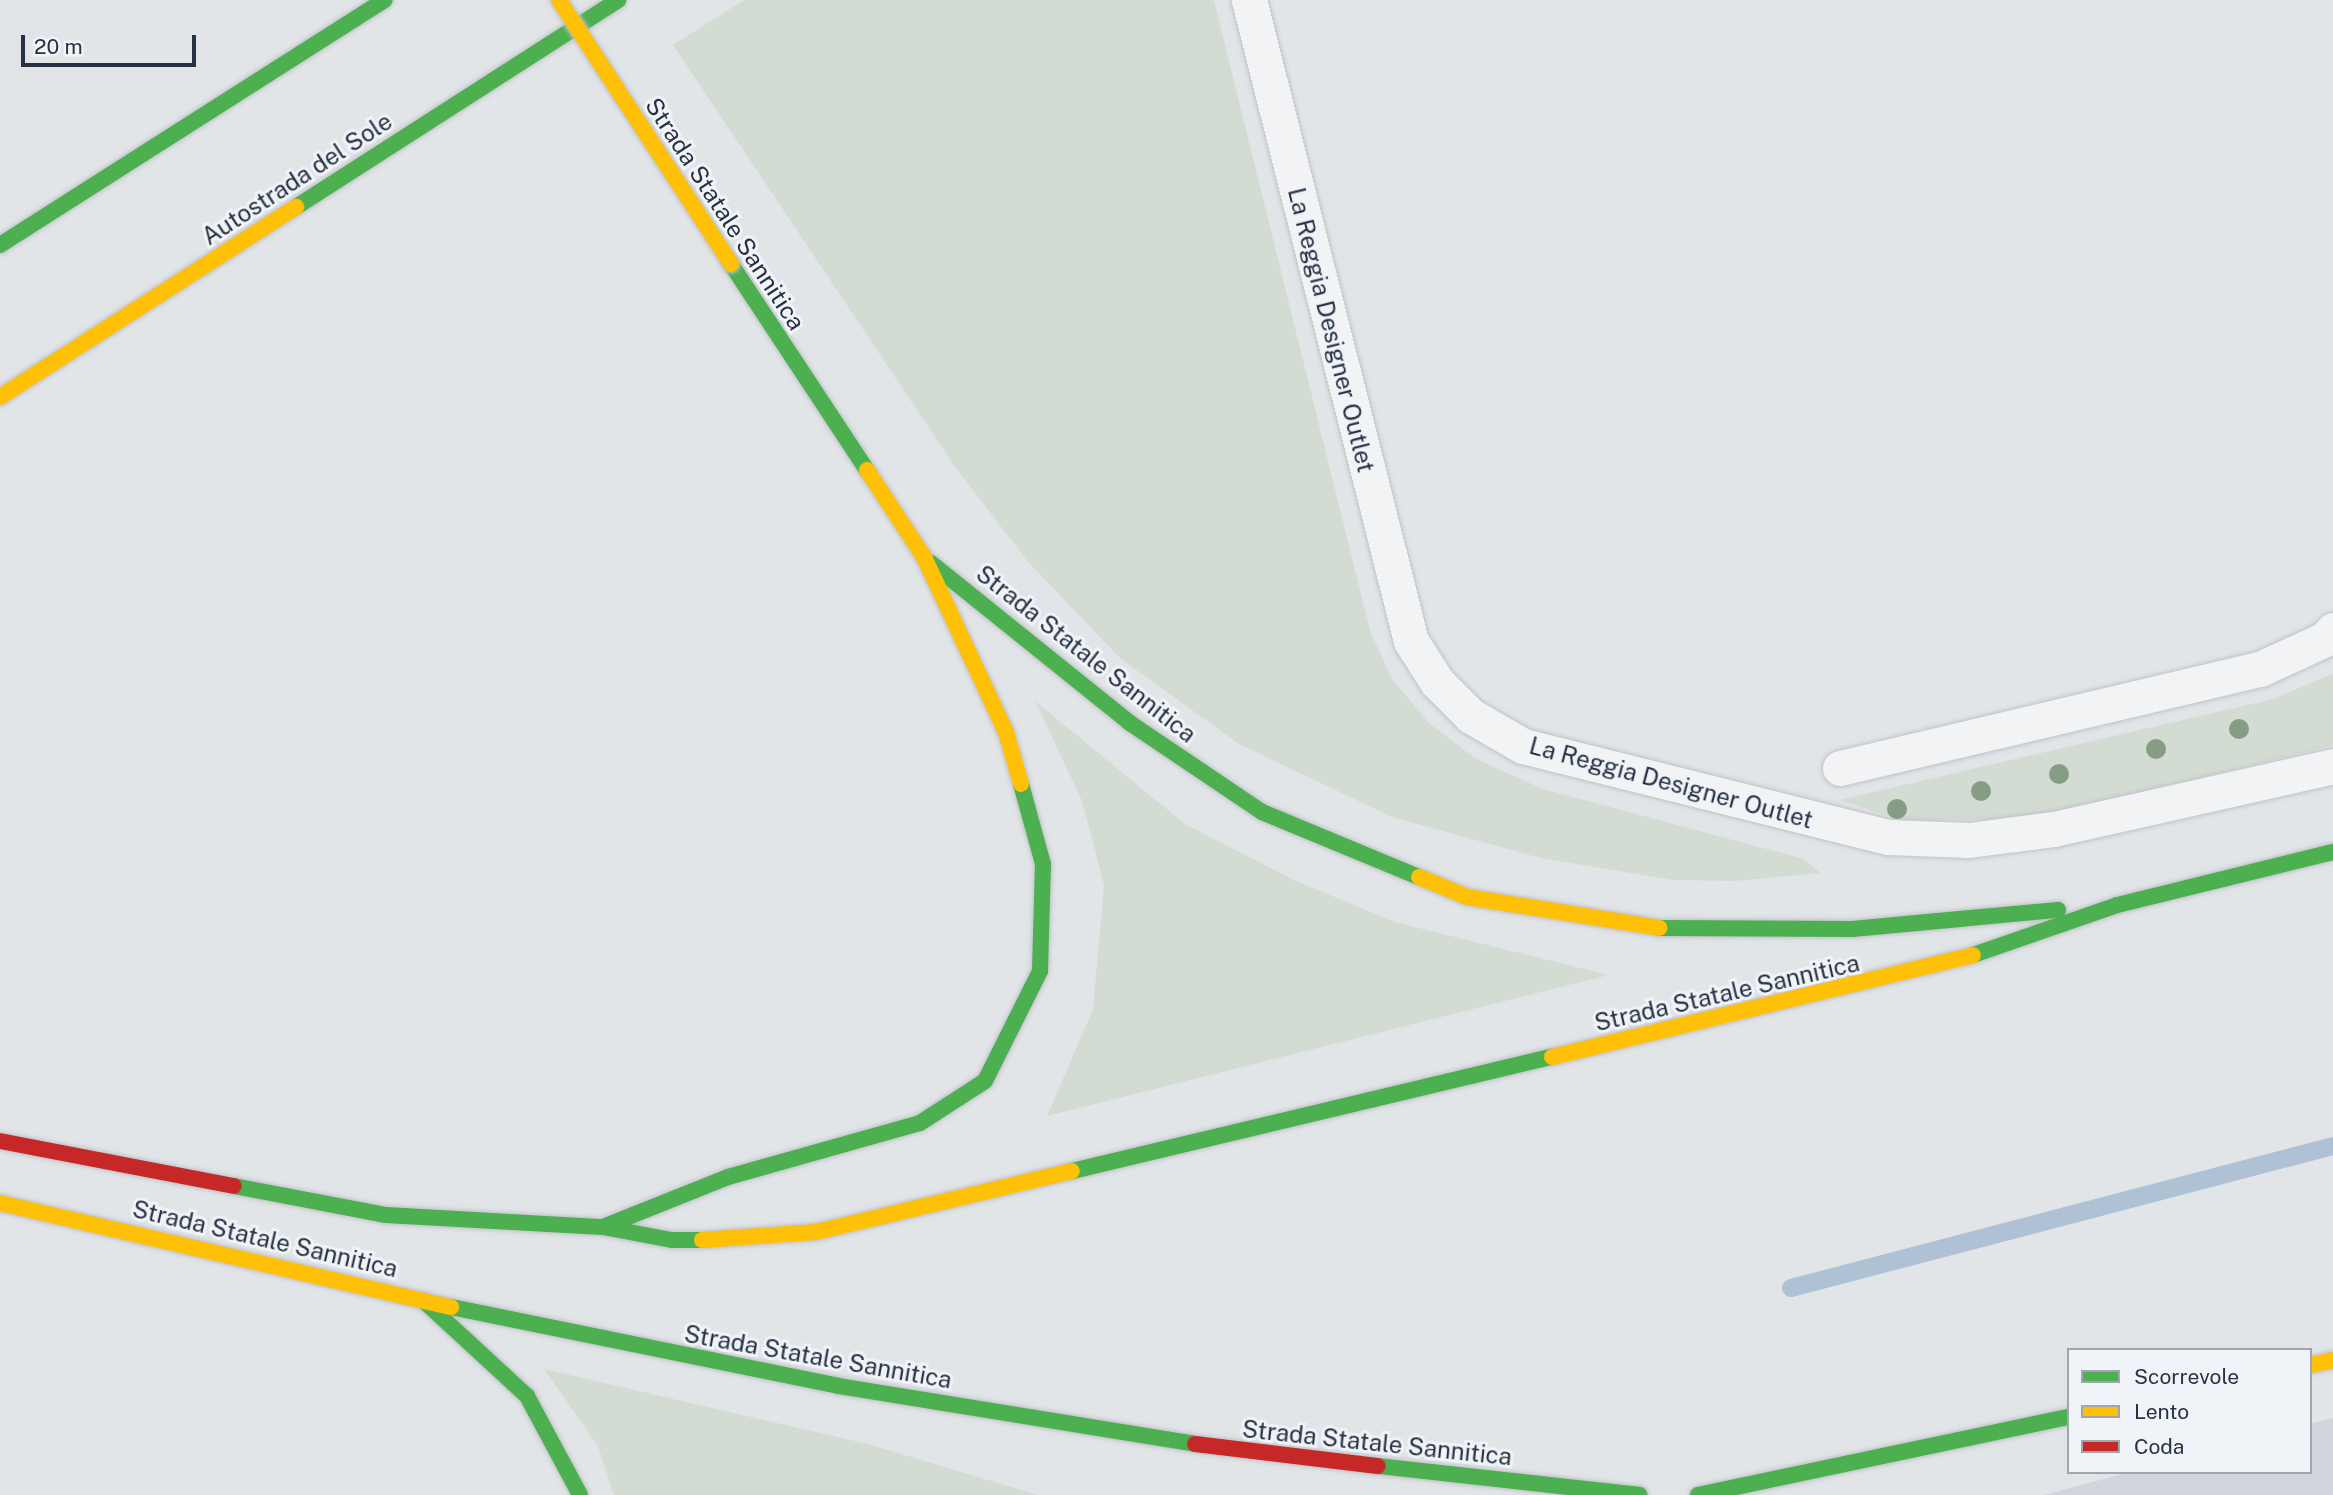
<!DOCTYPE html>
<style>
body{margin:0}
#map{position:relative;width:2333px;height:1495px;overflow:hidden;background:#e2e5e8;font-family:"Public Sans",sans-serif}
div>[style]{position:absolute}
.built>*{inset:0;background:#d0d4db}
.green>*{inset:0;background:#d3dcd3}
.stream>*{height:18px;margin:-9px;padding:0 9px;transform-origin:9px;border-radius:9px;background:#aec1d5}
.roads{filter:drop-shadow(0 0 2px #c0c3c6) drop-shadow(0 0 2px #c0c3c6)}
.lane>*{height:35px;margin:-17.5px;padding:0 17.5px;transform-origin:17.5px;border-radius:17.5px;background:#f2f3f4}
.fast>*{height:16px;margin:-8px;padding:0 8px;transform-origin:8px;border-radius:8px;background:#4caf50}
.slow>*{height:16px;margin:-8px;padding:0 8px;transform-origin:8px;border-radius:8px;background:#ffc107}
.jam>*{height:16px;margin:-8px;padding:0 8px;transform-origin:8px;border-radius:8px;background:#c62828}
.bridges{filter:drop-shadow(0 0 2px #bec2c6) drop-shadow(0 0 2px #bec2c6)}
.slow-bridge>*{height:16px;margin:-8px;padding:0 8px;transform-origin:8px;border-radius:8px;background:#ffc107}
.trees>*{width:20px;height:20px;margin:-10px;border-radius:50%;background:#879c84}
span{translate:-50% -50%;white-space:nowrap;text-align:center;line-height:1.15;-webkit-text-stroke:6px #f0f3f7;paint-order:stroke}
.street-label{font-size:24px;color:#273243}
.legend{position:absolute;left:2067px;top:1348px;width:245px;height:126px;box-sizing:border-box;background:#f0f3f7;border:2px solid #a0a6af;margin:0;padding:9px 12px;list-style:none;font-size:21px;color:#273243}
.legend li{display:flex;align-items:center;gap:14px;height:35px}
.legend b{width:35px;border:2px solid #a0a6af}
.scale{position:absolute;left:21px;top:35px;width:175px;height:32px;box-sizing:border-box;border:4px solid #273243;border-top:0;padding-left:9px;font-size:21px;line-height:24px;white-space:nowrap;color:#273243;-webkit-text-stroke:5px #f0f3f7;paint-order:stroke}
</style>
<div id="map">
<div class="built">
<div style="clip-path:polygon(2333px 1418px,2333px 1495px,2044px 1495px,2130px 1472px,2310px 1472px,2310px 1424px)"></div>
</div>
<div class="green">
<div style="clip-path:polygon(744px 0,1214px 0,1370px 631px,1392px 679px,1429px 723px,1476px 759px,1543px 789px,1801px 858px,1821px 873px,1735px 881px,1672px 880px,1540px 858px,1392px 817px,1239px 744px,1121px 659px,1028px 562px,953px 464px,673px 45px)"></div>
<div style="clip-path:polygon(2333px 674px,2333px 745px,2037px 819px,1902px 820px,1839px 800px,2273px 699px)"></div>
<div style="clip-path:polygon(1035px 701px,1185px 824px,1294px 880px,1395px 922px,1609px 975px,1047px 1116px,1093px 1009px,1104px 885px,1082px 801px)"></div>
<div style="clip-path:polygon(544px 1369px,868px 1444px,1038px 1495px,614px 1495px,598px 1446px)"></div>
</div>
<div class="stream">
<div style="left:1791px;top:1288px;width:560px;rotate:-14.68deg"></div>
</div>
<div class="roads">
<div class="lane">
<div style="left:1249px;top:0;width:661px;rotate:75.82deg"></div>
<div style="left:1411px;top:641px;width:49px;rotate:57.6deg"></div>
<div style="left:1437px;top:682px;width:48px;rotate:45deg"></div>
<div style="left:1471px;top:716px;width:60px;rotate:30deg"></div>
<div style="left:1523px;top:746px;width:377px;rotate:14deg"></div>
<div style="left:1889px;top:837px;width:80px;rotate:2.1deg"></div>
<div style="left:1969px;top:840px;width:86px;rotate:-7.4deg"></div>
<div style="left:2054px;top:829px;width:286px;rotate:-12.7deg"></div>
<div style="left:1840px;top:768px;width:432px;rotate:-13.3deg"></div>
<div style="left:2260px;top:669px;width:72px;rotate:-24.8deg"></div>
<div style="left:2325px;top:639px;width:12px;rotate:-48deg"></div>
</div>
<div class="fast">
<div style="left:296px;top:207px;width:383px;rotate:-32.7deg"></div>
<div style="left:0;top:245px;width:456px;rotate:-32.5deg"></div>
<div style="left:731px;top:264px;width:247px;rotate:56.6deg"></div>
<div style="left:931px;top:563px;width:255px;rotate:38.8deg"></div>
<div style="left:1130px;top:723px;width:159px;rotate:34deg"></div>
<div style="left:1262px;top:812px;width:170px;rotate:22.5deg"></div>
<div style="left:1660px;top:928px;width:192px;rotate:0.3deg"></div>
<div style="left:1852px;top:929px;width:207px;rotate:-5.3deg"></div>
<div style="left:1973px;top:955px;width:152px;rotate:-19.1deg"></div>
<div style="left:2117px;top:905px;width:222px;rotate:-13.8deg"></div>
<div style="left:1072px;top:1171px;width:493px;rotate:-13.4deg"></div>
<div style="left:234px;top:1186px;width:155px;rotate:10.8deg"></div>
<div style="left:386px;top:1215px;width:217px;rotate:3.2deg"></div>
<div style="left:603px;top:1227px;width:70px;rotate:10.7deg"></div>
<div style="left:672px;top:1240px;width:30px"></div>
<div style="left:603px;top:1227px;width:135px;rotate:-21.8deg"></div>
<div style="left:728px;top:1177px;width:199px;rotate:-15.7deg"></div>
<div style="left:920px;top:1123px;width:77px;rotate:-32.9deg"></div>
<div style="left:985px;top:1081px;width:123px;rotate:-63.4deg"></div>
<div style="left:1040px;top:971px;width:107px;rotate:-88.4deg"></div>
<div style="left:1043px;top:864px;width:83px;rotate:-105.4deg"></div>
<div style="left:424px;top:1301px;width:140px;rotate:42.7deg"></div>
<div style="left:527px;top:1396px;width:112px;rotate:61.8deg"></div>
<div style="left:451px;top:1307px;width:395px;rotate:11.5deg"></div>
<div style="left:838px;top:1386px;width:362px;rotate:9.2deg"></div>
<div style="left:1378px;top:1466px;width:263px;rotate:6.3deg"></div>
<div style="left:1698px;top:1495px;width:379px;rotate:-11.9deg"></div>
</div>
<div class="slow">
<div style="left:0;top:397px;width:352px;rotate:-32.7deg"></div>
<div style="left:867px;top:470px;width:104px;rotate:56.8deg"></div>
<div style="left:924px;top:557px;width:193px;rotate:64.9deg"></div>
<div style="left:1006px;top:732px;width:54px;rotate:73.9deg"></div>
<div style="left:1419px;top:877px;width:52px;rotate:22.6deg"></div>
<div style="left:1467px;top:897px;width:195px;rotate:9.1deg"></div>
<div style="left:1552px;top:1057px;width:433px;rotate:-13.6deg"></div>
<div style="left:0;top:1203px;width:463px;rotate:13deg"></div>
<div style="left:702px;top:1240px;width:114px;rotate:-4deg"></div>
<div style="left:816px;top:1232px;width:263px;rotate:-13.4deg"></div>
<div style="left:2310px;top:1365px;width:24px;rotate:-12deg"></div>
</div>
<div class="jam">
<div style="left:0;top:1141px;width:238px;rotate:10.9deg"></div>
<div style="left:1195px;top:1444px;width:184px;rotate:6.9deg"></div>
</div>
</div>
<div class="bridges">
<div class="slow-bridge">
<div style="left:559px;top:0;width:315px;rotate:56.9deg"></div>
</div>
</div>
<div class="trees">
<div style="left:2239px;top:729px"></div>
<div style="left:2156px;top:749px"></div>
<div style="left:2059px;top:774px"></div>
<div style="left:1981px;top:791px"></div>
<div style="left:1897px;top:809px"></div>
</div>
<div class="street-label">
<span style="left:297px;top:179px;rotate:-33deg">Autostrada del Sole</span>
<span style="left:725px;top:214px;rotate:57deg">Strada Statale Sannitica</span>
<span style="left:1331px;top:330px;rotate:76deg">La Reggia Designer Outlet</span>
<span style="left:1086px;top:654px;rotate:38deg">Strada Statale Sannitica</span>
<span style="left:1671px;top:783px;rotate:15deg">La Reggia Designer Outlet</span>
<span style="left:1727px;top:993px;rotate:-13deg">Strada Statale Sannitica</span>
<span style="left:265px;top:1239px;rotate:13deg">Strada Statale Sannitica</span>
<span style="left:818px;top:1357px;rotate:10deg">Strada Statale Sannitica</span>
<span style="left:1377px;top:1443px;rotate:6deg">Strada Statale Sannitica</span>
</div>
<ul class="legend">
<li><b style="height:9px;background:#4caf50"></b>Scorrevole</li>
<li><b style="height:9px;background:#ffc107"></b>Lento</li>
<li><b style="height:9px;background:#c62828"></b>Coda</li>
</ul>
<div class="scale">20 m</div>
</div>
